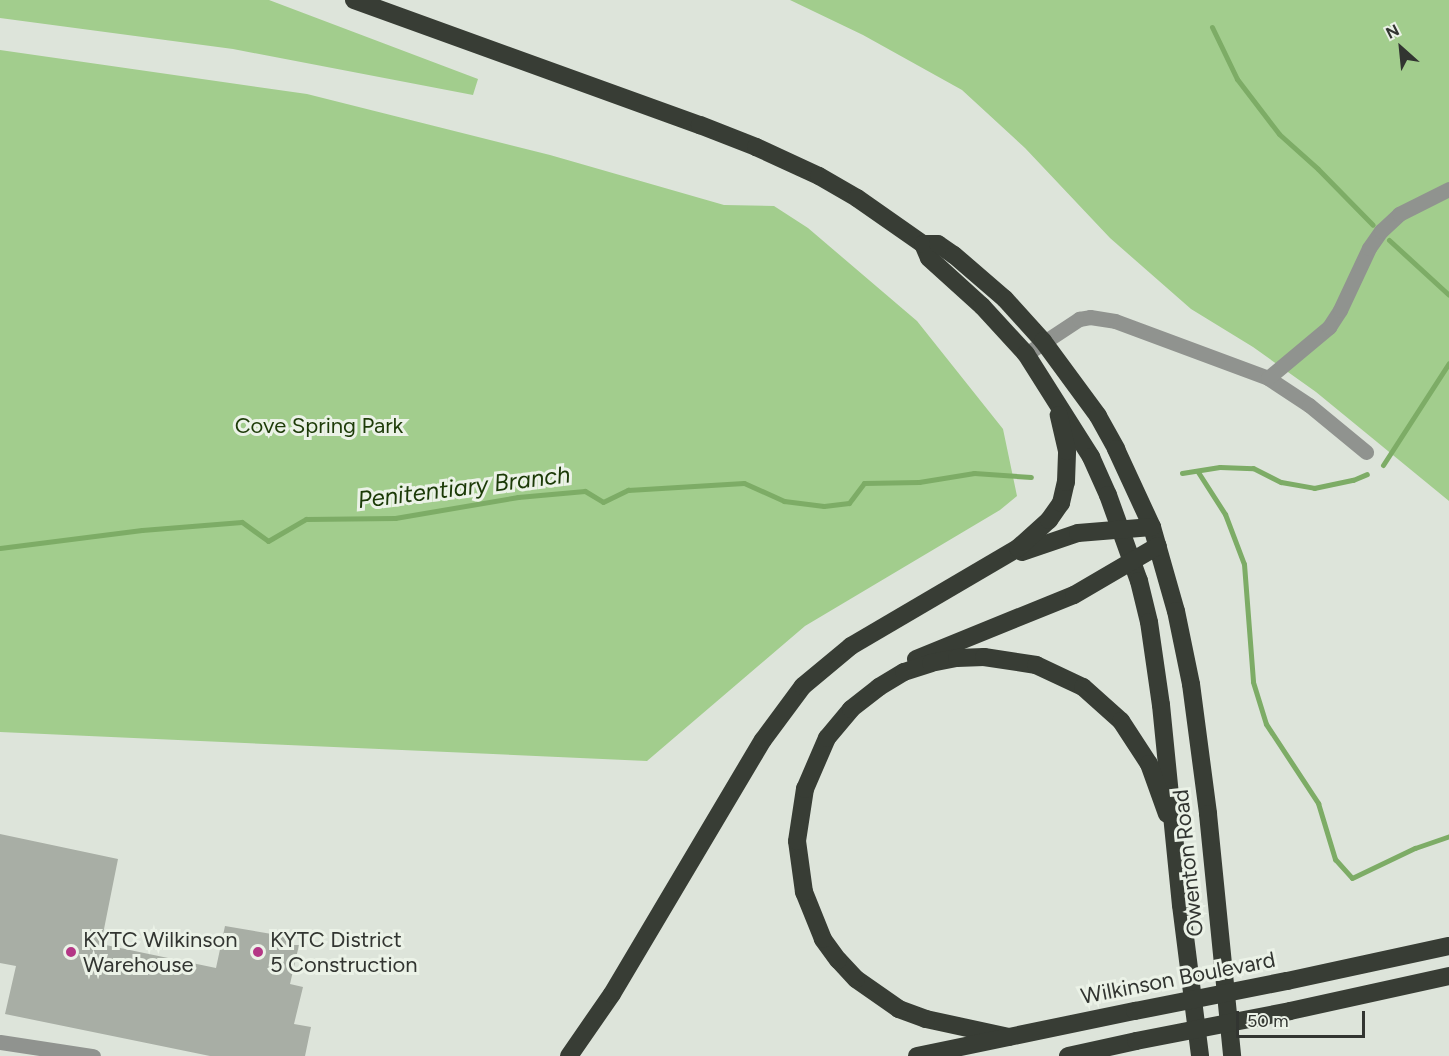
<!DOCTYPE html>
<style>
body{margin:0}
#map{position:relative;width:1449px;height:1056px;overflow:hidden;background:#dde4da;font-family:Figtree,sans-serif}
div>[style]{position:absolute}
.green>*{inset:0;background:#a2cd8d}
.stream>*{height:5px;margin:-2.5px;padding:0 2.5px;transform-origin:2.5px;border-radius:2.5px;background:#7dac66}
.building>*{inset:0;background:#a8aea5}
.minor>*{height:15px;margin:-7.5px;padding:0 7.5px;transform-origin:7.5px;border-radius:7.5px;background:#90938f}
.highway>*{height:18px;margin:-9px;padding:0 9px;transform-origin:9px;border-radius:9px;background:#383d35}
.highway-bridge>*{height:18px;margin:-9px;padding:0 9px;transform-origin:9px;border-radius:9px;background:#383d35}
.dots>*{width:16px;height:16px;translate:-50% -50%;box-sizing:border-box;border:3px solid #ebf2e7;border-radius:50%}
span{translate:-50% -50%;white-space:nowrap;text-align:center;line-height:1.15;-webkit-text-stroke:6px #ebf2e7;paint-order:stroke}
.park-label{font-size:22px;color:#1d3b08}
.street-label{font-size:22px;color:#323531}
.poi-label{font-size:22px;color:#323531}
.left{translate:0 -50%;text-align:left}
.water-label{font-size:24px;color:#1b3a07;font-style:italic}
.north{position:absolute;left:1371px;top:18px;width:60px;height:60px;-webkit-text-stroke:4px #ebf2e7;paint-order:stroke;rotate:333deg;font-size:16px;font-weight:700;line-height:24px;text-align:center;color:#323531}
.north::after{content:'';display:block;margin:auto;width:21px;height:27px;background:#323531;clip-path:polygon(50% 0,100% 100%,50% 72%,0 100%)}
.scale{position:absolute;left:1236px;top:1011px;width:129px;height:27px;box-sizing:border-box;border:3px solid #323531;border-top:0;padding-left:8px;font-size:18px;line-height:21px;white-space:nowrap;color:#323531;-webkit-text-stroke:4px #ebf2e7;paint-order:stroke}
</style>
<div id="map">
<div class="green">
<div style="clip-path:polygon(0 0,269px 0,478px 79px,473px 95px,233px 49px,0 18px)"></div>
<div style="clip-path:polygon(790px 0,1449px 0,1449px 501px,1316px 392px,1253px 347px,1191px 309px,1110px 238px,1025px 148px,962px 90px,863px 35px)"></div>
<div style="clip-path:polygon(0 50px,307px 94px,550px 155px,724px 205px,774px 206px,808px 228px,917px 321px,1003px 429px,1017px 496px,1000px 510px,805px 626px,647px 761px,0 732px)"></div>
</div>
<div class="stream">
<div style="left:1212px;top:27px;width:58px;rotate:64.3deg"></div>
<div style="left:1237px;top:79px;width:69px;rotate:52.6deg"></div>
<div style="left:1279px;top:134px;width:52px;rotate:41.9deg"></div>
<div style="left:1318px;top:169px;width:78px;rotate:45.5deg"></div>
<div style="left:1389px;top:240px;width:81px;rotate:42.5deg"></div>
<div style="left:1383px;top:465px;width:121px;rotate:-57.1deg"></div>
<div style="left:1198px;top:472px;width:50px;rotate:57.3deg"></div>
<div style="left:1225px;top:514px;width:53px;rotate:69.2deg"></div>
<div style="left:1244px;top:564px;width:118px;rotate:85.6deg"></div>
<div style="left:1253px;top:682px;width:44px;rotate:72.8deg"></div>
<div style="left:1266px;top:724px;width:95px;rotate:56.6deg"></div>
<div style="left:1318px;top:803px;width:59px;rotate:73.1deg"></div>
<div style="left:1335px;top:859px;width:25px;rotate:48deg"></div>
<div style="left:1352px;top:878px;width:70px;rotate:-25.5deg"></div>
<div style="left:1415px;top:848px;width:36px;rotate:-19deg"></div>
<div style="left:1182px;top:473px;width:38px;rotate:-9deg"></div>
<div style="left:1220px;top:467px;width:33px;rotate:2deg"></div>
<div style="left:1253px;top:468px;width:31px;rotate:27deg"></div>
<div style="left:1281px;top:482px;width:34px;rotate:10deg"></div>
<div style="left:1314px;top:488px;width:40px;rotate:-12deg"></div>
<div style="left:1353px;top:480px;width:15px;rotate:-23deg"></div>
<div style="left:0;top:548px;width:143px;rotate:-7.2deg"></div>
<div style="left:142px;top:530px;width:100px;rotate:-4.6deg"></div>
<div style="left:242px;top:522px;width:32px;rotate:36deg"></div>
<div style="left:268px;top:541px;width:44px;rotate:-30.1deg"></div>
<div style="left:306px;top:519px;width:89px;rotate:-0.6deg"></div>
<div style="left:395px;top:518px;width:125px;rotate:-9.7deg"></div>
<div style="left:518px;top:497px;width:67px;rotate:-5.1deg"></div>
<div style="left:585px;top:491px;width:21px;rotate:31deg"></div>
<div style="left:603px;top:502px;width:28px;rotate:-26deg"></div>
<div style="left:628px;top:490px;width:116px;rotate:-3.5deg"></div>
<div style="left:744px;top:483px;width:44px;rotate:24.2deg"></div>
<div style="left:784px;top:501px;width:40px;rotate:7.1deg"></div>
<div style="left:824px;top:506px;width:25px;rotate:-7deg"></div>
<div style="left:849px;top:503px;width:25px;rotate:-53deg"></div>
<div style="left:864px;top:483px;width:55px;rotate:-1deg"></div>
<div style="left:919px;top:482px;width:56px;rotate:-9.3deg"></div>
<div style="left:974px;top:473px;width:57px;rotate:4deg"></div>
</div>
<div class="building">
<div style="clip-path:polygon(0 834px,118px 859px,101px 944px,216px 968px,225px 926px,295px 938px,293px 945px,299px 945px,290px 984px,303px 987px,294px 1024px,311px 1027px,305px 1056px,210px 1056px,5px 1014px,16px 966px,0 963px)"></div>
</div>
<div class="minor">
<div style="left:1026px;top:354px;width:64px;rotate:-33.4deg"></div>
<div style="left:1079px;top:319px;width:11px;rotate:-10deg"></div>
<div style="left:1090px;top:317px;width:25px;rotate:9deg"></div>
<div style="left:1115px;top:321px;width:163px;rotate:20.4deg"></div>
<div style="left:1268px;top:378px;width:49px;rotate:33.4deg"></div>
<div style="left:1309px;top:405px;width:74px;rotate:39.5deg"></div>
<div style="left:1268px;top:378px;width:80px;rotate:-39.9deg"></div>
<div style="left:1329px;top:327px;width:20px;rotate:-57deg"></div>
<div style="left:1340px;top:310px;width:68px;rotate:-64.9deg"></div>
<div style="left:1369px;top:248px;width:21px;rotate:-55deg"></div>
<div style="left:1381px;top:231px;width:25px;rotate:-43deg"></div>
<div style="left:1399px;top:214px;width:56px;rotate:-26.6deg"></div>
<div style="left:0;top:1042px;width:94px;rotate:8.6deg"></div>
</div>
<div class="highway">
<div style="left:354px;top:0;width:368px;rotate:19.9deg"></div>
<div style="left:700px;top:125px;width:60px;rotate:21.4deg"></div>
<div style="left:756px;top:147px;width:69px;rotate:24.7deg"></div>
<div style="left:819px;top:176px;width:44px;rotate:30.1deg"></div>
<div style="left:857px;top:198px;width:80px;rotate:34.9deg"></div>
<div style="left:923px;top:244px;width:15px;rotate:67deg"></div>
<div style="left:929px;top:258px;width:72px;rotate:42.2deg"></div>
<div style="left:982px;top:306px;width:65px;rotate:47.5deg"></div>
<div style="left:1026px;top:354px;width:122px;rotate:57.7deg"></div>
<div style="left:1091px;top:457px;width:42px;rotate:65.9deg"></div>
<div style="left:1108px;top:495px;width:91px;rotate:70.2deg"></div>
<div style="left:1139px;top:581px;width:42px;rotate:76.3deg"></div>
<div style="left:1149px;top:622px;width:84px;rotate:81.8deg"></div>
<div style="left:1161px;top:705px;width:201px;rotate:84.3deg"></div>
<div style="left:1181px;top:905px;width:152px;rotate:82.8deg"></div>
<div style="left:923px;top:244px;width:15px"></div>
<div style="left:938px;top:244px;width:19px;rotate:35deg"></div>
<div style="left:954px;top:255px;width:67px;rotate:40.8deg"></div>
<div style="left:1005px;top:299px;width:57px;rotate:47.9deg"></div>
<div style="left:1043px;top:341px;width:93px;rotate:53.7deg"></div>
<div style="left:1098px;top:416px;width:38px;rotate:61deg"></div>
<div style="left:1116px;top:449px;width:86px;rotate:65.2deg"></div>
<div style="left:1152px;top:527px;width:87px;rotate:74.1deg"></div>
<div style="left:1176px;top:611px;width:75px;rotate:78.4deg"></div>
<div style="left:1191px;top:684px;width:131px;rotate:82.5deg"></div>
<div style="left:1208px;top:814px;width:243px;rotate:84.3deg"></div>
<div style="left:1022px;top:552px;width:59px;rotate:-18.7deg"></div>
<div style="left:1078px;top:533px;width:74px;rotate:-4.6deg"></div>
<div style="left:916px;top:659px;width:170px;rotate:-22.1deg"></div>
<div style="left:1074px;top:595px;width:97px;rotate:-30.3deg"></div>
<div style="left:1287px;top:981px;width:166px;rotate:-12.2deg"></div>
<div style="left:1290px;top:1011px;width:163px;rotate:-12.4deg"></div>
<div style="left:1009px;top:1037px;width:85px;rotate:-167.8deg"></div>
<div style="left:926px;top:1019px;width:29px;rotate:-160deg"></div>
<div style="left:899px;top:1009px;width:52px;rotate:-145.1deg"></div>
<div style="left:856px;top:979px;width:26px;rotate:-133deg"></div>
<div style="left:838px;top:960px;width:26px;rotate:-126deg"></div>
<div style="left:823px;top:939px;width:51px;rotate:-112deg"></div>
<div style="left:804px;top:892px;width:51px;rotate:-97.8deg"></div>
<div style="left:797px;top:841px;width:53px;rotate:-81.3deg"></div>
<div style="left:805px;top:789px;width:56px;rotate:-66.7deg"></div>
<div style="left:827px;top:738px;width:38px;rotate:-50deg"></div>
<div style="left:851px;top:709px;width:36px;rotate:-38deg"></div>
<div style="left:879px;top:687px;width:29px;rotate:-31deg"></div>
<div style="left:904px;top:672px;width:28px;rotate:-18deg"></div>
<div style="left:931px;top:663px;width:26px;rotate:-11deg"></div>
<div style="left:957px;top:658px;width:27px;rotate:-2deg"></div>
<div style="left:984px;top:657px;width:53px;rotate:8.7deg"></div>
<div style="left:1036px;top:665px;width:52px;rotate:25.1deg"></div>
<div style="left:1083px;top:687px;width:51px;rotate:41.8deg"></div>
<div style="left:1121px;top:721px;width:51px;rotate:56.9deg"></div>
<div style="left:1149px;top:764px;width:53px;rotate:70.2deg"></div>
<div style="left:569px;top:1056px;width:75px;rotate:-55.3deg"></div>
<div style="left:612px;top:994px;width:295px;rotate:-59.3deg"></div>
<div style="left:763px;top:740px;width:67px;rotate:-53.5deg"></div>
<div style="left:803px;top:686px;width:62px;rotate:-39.8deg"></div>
<div style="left:851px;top:646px;width:194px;rotate:-30.4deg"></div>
<div style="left:1018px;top:548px;width:42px;rotate:-42.1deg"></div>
<div style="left:1049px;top:520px;width:21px;rotate:-55deg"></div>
<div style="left:1061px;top:503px;width:22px;rotate:-77deg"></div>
<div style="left:1066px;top:482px;width:31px;rotate:-88deg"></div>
<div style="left:1067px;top:451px;width:37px;rotate:-103deg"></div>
<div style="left:917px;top:1056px;width:223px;rotate:-11.7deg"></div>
<div style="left:1068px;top:1056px;width:70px;rotate:-12.4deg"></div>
</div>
<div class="highway-bridge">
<div style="left:1135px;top:1011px;width:155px;rotate:-11.2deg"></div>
<div style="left:1136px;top:1041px;width:157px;rotate:-11deg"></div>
</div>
<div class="dots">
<div style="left:71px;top:952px;background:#b43786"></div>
<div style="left:258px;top:952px;background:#b43786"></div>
</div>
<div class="park-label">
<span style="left:319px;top:426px">Cove Spring Park</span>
</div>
<div class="street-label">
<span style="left:1188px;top:863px;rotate:-96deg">Owenton Road</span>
<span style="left:1178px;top:978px;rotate:-11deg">Wilkinson Boulevard</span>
</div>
<div class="poi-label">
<span class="left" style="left:83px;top:952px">KYTC Wilkinson<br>Warehouse</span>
<span class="left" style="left:270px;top:952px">KYTC District<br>5 Construction</span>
</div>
<div class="water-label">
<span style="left:464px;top:487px;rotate:-7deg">Penitentiary Branch</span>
</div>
<div class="north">N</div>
<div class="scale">50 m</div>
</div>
